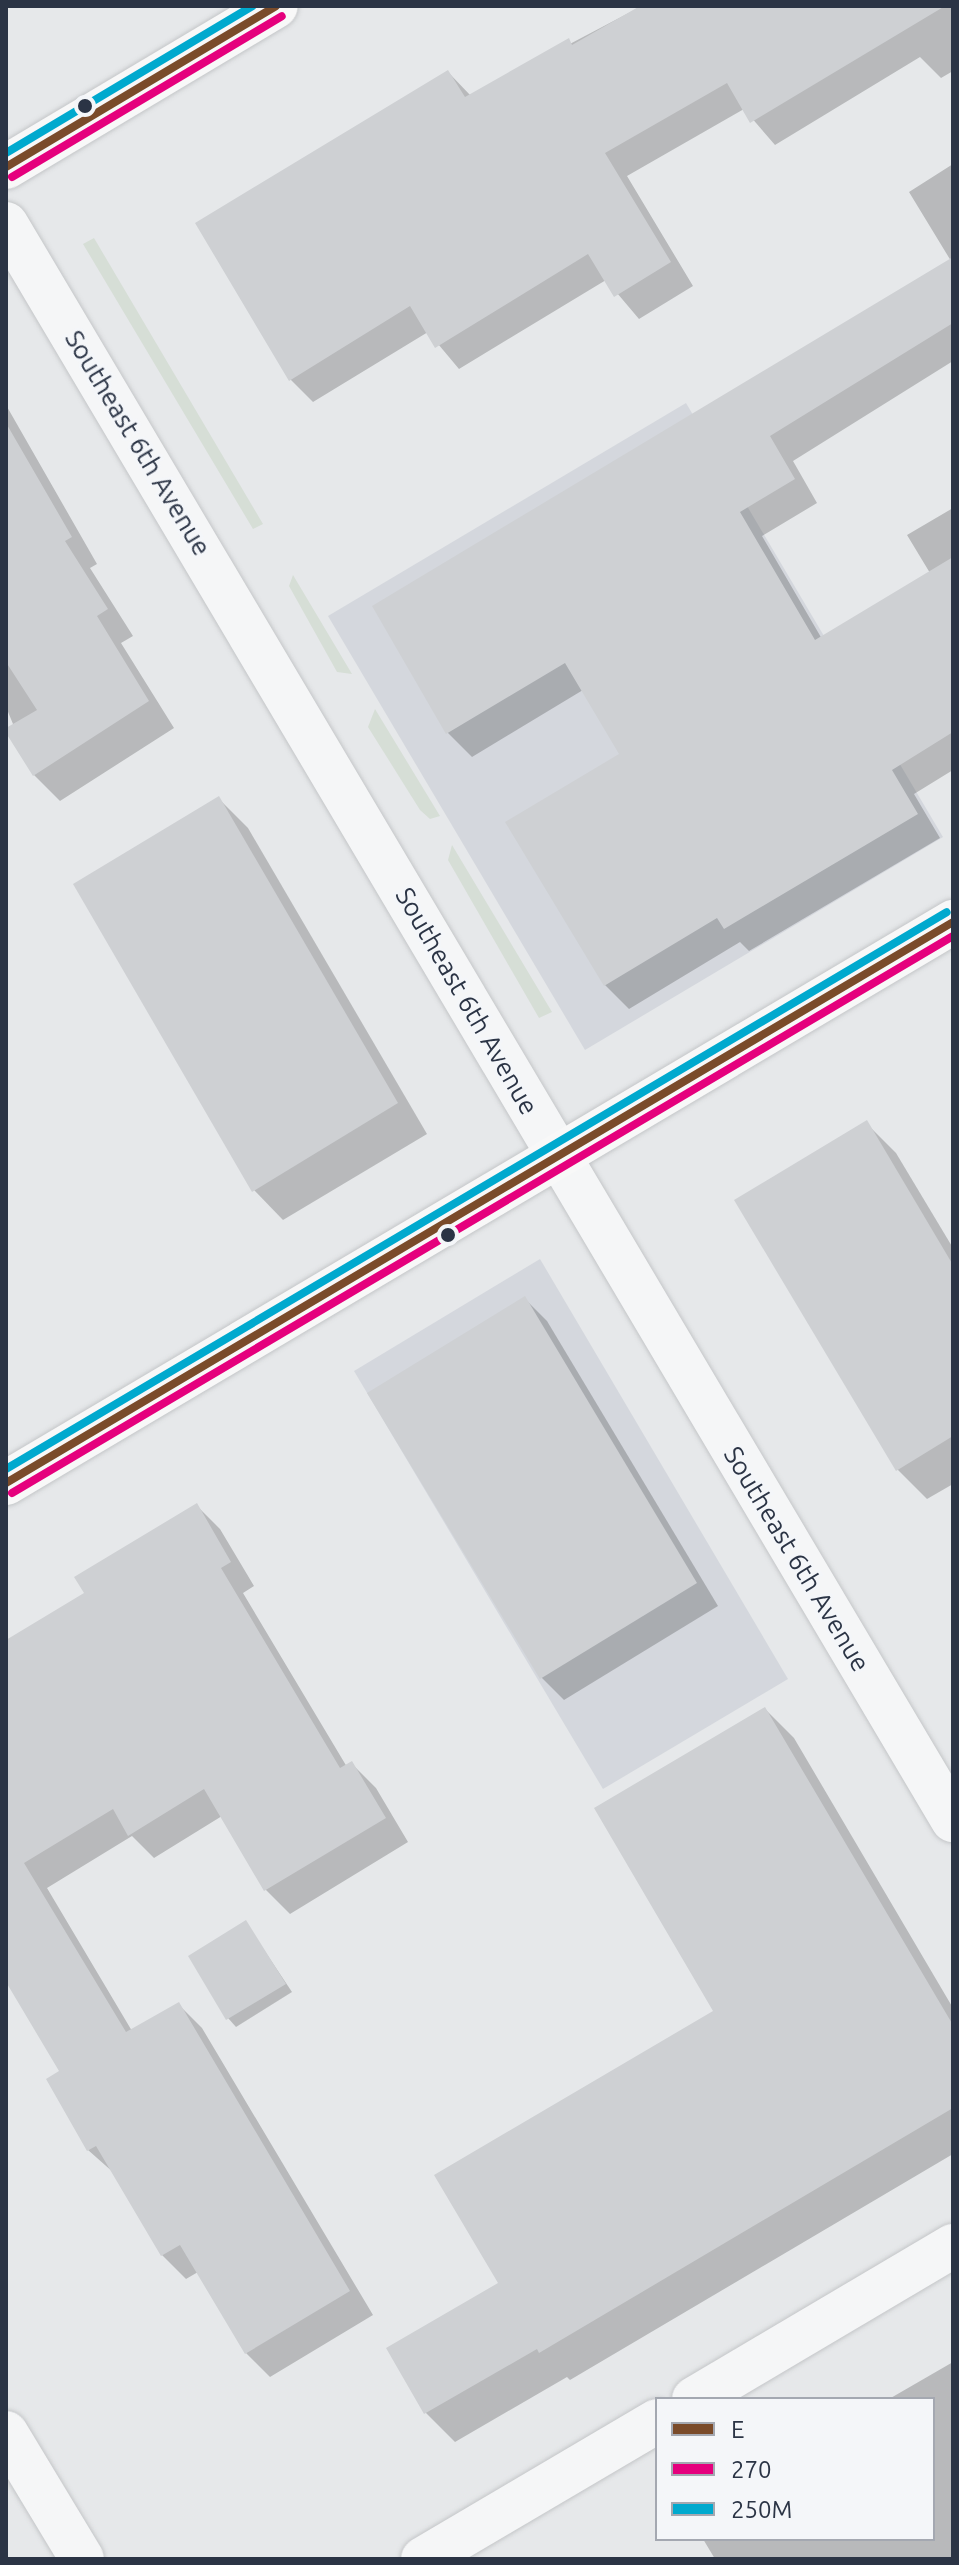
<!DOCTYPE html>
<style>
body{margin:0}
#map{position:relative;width:959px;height:2565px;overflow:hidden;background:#e6e8ea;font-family:Ubuntu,sans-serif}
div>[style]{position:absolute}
.built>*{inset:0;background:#d4d7dd}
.green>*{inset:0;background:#d6ded6}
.shadow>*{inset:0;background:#0003}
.building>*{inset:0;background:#ced0d3}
.roads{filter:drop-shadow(0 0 2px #c4c6c8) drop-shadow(0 0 2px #c4c6c8)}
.minor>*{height:44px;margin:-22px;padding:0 22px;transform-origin:22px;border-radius:22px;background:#f5f6f7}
.major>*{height:44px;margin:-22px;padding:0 22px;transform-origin:22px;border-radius:22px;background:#f8f8f8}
.bus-1>*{height:8px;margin:-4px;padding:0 4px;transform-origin:4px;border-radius:4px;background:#7a4b2a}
.bus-2>*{height:8px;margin:-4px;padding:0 4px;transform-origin:4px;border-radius:4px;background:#e5007d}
.bus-3>*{height:8px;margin:-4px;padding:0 4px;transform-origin:4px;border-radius:4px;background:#00a9ce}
.dots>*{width:22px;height:22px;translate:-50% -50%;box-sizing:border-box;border:4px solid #f4f6f9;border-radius:50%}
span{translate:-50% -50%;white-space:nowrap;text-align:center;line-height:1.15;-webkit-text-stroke:6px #f4f6f9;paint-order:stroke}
.street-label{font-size:26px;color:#2b3445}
.frame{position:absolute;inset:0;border:8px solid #2b3445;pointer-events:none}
.legend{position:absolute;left:655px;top:2397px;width:280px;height:144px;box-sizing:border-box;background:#f4f6f9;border:2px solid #a4a8b1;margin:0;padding:10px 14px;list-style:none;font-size:24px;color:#2b3445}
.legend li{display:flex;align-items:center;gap:16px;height:40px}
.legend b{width:40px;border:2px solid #a4a8b1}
</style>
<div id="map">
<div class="built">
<div style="clip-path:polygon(686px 403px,943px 837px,585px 1050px,328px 616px)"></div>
<div style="clip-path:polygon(540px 1259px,788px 1679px,603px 1789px,354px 1371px)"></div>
</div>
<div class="green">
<div style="clip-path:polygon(94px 238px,263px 524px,253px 529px,83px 244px)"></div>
<div style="clip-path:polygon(293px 575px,352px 674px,337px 672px,289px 586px)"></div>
<div style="clip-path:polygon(375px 709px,440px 816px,430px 819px,420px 810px,368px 727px)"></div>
<div style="clip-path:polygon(452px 845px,552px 1012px,539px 1018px,448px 860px)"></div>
</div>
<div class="shadow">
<div style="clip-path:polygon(642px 6px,953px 6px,953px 71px,941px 78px,920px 57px,775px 145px,744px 109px,627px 176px,693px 286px,639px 319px,606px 280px,459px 369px,428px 332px,313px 402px,290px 379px,448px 72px,471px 96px)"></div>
<div style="clip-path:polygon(953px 164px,953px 361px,793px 461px,817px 503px,762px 536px,822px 639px,930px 573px,907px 535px,953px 508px,953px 770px,914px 794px,940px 838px,749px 951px,740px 942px,629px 1009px,605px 985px,622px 754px,583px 690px,472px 757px,448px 733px,374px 607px,951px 261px,909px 192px)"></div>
<div style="clip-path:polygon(6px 405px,97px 564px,90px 568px,133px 636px,121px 643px,174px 728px,60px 801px,34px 775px,6px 707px)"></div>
<div style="clip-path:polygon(218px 798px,248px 828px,427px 1134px,283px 1220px,254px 1190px)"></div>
<div style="clip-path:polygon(866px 1123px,896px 1153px,953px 1248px,953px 1484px,927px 1499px,897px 1469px)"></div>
<div style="clip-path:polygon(525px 1299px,547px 1321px,718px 1606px,564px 1700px,541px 1677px)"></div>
<div style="clip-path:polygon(196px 1505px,220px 1529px,254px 1586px,243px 1593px,347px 1767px,352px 1764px,376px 1788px,408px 1842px,290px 1914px,266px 1890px,222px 1816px,154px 1858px,132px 1836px,47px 1888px,132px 2031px,178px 2004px,202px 2028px,373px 2315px,270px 2377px,246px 2353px,198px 2272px,186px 2279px,162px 2255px,114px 2173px,88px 2150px,62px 2072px,6px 1978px,6px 1644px,87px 1594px)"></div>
<div style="clip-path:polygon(765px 1709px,794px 1738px,953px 2008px,953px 2154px,570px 2380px,567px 2377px,455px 2442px,426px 2413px,389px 2348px,501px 2284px,716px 2011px)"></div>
<div style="clip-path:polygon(246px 1923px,292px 1992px,236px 2027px,228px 2018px)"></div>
<div style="clip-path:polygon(953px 2362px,953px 2559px,715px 2559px,703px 2539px,933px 2539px,933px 2399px,889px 2399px)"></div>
</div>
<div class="building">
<div style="clip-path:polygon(640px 6px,945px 6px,750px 123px,727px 83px,605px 153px,671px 262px,614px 297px,588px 254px,435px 348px,410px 306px,289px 381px,195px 223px,448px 70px,465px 97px,569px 38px,572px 45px)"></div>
<div style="clip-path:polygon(953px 257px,953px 323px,770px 436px,795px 479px,740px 512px,815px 640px,953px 557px,953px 732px,892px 770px,918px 814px,724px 929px,717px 918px,604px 986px,505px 822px,619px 754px,565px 663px,446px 734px,372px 606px)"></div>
<div style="clip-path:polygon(6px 423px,72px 537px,65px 541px,108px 609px,97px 616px,149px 701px,33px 776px,6px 733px,6px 728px,37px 710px,6px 662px)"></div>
<div style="clip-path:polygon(219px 796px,398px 1103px,252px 1192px,73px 884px)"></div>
<div style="clip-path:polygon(867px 1120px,953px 1265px,953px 1436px,896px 1471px,734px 1200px)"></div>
<div style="clip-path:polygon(525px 1296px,697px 1583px,540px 1679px,367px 1393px)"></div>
<div style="clip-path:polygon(197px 1503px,231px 1562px,221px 1568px,340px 1768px,352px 1761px,386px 1818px,264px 1891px,204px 1789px,128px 1836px,113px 1809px,24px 1863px,126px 2032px,179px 2002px,350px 2291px,245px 2354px,180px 2245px,161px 2256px,96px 2146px,87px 2151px,46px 2079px,59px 2071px,6px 1982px,6px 1640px,84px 1593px,74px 1577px)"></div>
<div style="clip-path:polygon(765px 1707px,953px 2025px,953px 2108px,539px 2353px,537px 2349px,424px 2414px,386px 2348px,498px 2283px,434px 2175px,713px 2011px,594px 1808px)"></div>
<div style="clip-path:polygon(246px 1920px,286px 1984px,226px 2020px,188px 1956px)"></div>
</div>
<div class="roads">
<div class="minor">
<div style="left:6px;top:224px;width:1856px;rotate:59.32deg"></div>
<div style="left:694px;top:2399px;width:301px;rotate:-30.6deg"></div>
<div style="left:6px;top:2433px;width:147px;rotate:58.9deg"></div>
<div style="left:423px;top:2559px;width:272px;rotate:-30.5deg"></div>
</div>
<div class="major">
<div style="left:6px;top:167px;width:314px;rotate:-30.8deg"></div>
<div style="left:6px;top:1483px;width:1101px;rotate:-30.64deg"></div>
</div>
</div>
<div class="bus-1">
<div style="left:6px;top:167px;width:314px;rotate:-30.8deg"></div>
<div style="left:6px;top:1483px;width:1101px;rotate:-30.64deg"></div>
</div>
<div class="bus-2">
<div style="left:12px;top:177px;width:314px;rotate:-30.8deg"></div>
<div style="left:12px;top:1493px;width:1093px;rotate:-30.62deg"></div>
</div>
<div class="bus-3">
<div style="left:6px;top:153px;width:287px;rotate:-30.8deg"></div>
<div style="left:6px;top:1469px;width:1093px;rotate:-30.62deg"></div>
</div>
<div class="dots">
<div style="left:85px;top:106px;background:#2b3445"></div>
<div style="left:448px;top:1235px;background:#2b3445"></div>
</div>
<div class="street-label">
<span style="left:138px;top:443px;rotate:59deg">Southeast 6th Avenue</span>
<span style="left:467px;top:1001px;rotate:60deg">Southeast 6th Avenue</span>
<span style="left:797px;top:1559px;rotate:59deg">Southeast 6th Avenue</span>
</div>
<div class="frame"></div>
<ul class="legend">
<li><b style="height:10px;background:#7a4b2a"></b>E</li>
<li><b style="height:10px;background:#e5007d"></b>270</li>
<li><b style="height:10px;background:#00a9ce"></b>250M</li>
</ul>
</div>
